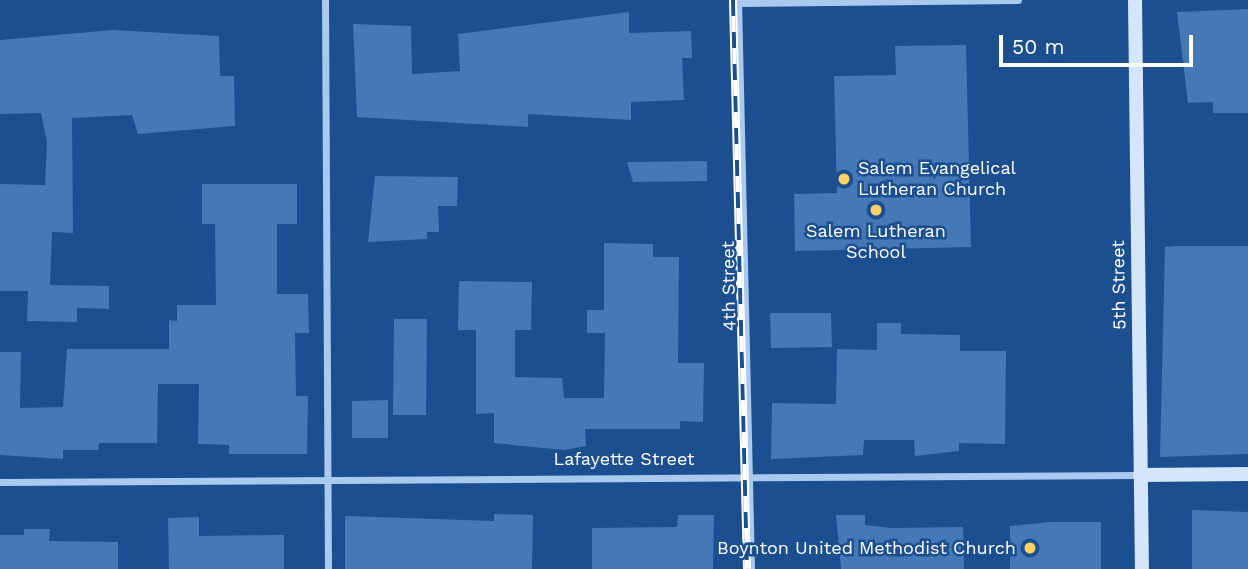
<!DOCTYPE html>
<style>
body{margin:0}
#map{position:relative;width:1248px;height:569px;overflow:hidden;background:#1b4f8f;font-family:"Work Sans",sans-serif}
div>[style]{position:absolute}
.building>*{inset:0;background:#4478b7}
.street>*{height:7px;margin:-3.5px;padding:0 3.5px;transform-origin:3.5px;border-radius:3.5px;background:#a9c9ee}
.secondary>*{height:14px;margin:-7px;padding:0 7px;transform-origin:7px;border-radius:7px;background:#d6e6fa}
.rail>*{height:8px;margin-top:-4px;transform-origin:0;background:repeating-linear-gradient(90deg,#1b4f8f 0 16px,#fff 0 32px);box-sizing:border-box;border-block:2px solid #fff}
.dots>*{width:19px;height:19px;translate:-50% -50%;box-sizing:border-box;border:4px solid #1b4f8f;border-radius:50%}
span{translate:-50% -50%;white-space:nowrap;text-align:center;line-height:1.15;-webkit-text-stroke:5px #1b4f8f;paint-order:stroke}
.poi-label{font-size:18px;color:#fff}
.left{translate:0 -50%;text-align:left}
.right{translate:-100% -50%;text-align:right}
.street-label{font-size:18px;color:#fff}
.scale{position:absolute;left:999px;top:35px;width:194px;height:32px;box-sizing:border-box;border:4px solid #fff;border-top:0;padding-left:9px;font-size:21px;line-height:24px;white-space:nowrap;color:#fff;-webkit-text-stroke:5px #1b4f8f;paint-order:stroke}
</style>
<div id="map">
<div class="building">
<div style="clip-path:polygon(1248px 9px,1248px 113px,1213px 113px,1213px 102px,1188px 103px,1177px 12px)"></div>
<div style="clip-path:polygon(629px 12px,629px 33px,691px 31px,692px 58px,682px 58px,684px 100px,631px 102px,631px 120px,528px 114px,528px 127px,357px 117px,353px 24px,411px 26px,412px 74px,460px 71px,458px 34px)"></div>
<div style="clip-path:polygon(113px 30px,219px 36px,220px 76px,234px 76px,235px 126px,138px 134px,132px 115px,72px 118px,73px 233px,52px 232px,50px 285px,109px 286px,109px 309px,77px 308px,77px 322px,27px 321px,28px 291px,0 291px,0 184px,45px 185px,47px 143px,41px 113px,0 114px,0 40px)"></div>
<div style="clip-path:polygon(966px 45px,971px 247px,795px 251px,794px 194px,837px 193px,834px 76px,896px 75px,895px 46px)"></div>
<div style="clip-path:polygon(707px 161px,707px 181px,633px 182px,627px 162px)"></div>
<div style="clip-path:polygon(375px 176px,458px 177px,457px 206px,438px 206px,439px 232px,427px 232px,427px 239px,368px 242px)"></div>
<div style="clip-path:polygon(202px 184px,297px 184px,297px 224px,277px 224px,277px 294px,308px 294px,309px 333px,295px 333px,296px 396px,308px 396px,307px 454px,229px 454px,229px 445px,198px 444px,199px 384px,158px 384px,157px 443px,99px 443px,98px 450px,63px 450px,63px 459px,0 455px,0 352px,21px 352px,20px 408px,63px 407px,67px 349px,169px 349px,169px 320px,177px 321px,177px 305px,216px 305px,215px 224px,202px 224px)"></div>
<div style="clip-path:polygon(604px 243px,653px 244px,653px 257px,679px 257px,678px 363px,704px 363px,703px 422px,680px 421px,680px 429px,585px 429px,586px 446px,564px 450px,494px 443px,494px 413px,476px 414px,476px 330px,458px 330px,459px 281px,532px 282px,531px 330px,515px 330px,515px 377px,562px 378px,564px 398px,604px 398px,605px 333px,587px 333px,587px 310px,604px 310px)"></div>
<div style="clip-path:polygon(1175px 246px,1248px 246px,1248px 454px,1160px 457px,1165px 247px)"></div>
<div style="clip-path:polygon(770px 313px,831px 313px,832px 347px,771px 348px)"></div>
<div style="clip-path:polygon(394px 319px,427px 319px,426px 415px,393px 415px)"></div>
<div style="clip-path:polygon(877px 323px,901px 323px,901px 334px,960px 335px,960px 351px,1006px 351px,1005px 444px,959px 443px,959px 451px,915px 456px,914px 440px,864px 440px,863px 455px,771px 459px,772px 403px,836px 404px,837px 349px,877px 350px)"></div>
<div style="clip-path:polygon(388px 400px,388px 438px,352px 438px,352px 401px)"></div>
<div style="clip-path:polygon(1192px 510px,1248px 512px,1248px 569px,1192px 569px)"></div>
<div style="clip-path:polygon(494px 514px,533px 515px,532px 569px,345px 569px,345px 516px,494px 521px)"></div>
<div style="clip-path:polygon(678px 515px,714px 515px,713px 569px,592px 569px,592px 528px,677px 527px)"></div>
<div style="clip-path:polygon(836px 515px,865px 515px,865px 525px,891px 528px,963px 527px,964px 569px,841px 569px)"></div>
<div style="clip-path:polygon(199px 517px,199px 536px,284px 535px,284px 569px,169px 569px,168px 518px)"></div>
<div style="clip-path:polygon(1051px 522px,1101px 522px,1101px 569px,1010px 569px,1010px 526px)"></div>
<div style="clip-path:polygon(24px 529px,50px 529px,49px 541px,118px 542px,118px 569px,0 569px,0 535px,24px 535px)"></div>
</div>
<div class="street">
<div style="left:325px;top:0;width:569px;rotate:89.7deg"></div>
<div style="left:738px;top:0;width:569px;rotate:88.69deg"></div>
<div style="left:738px;top:3px;width:280px;rotate:-0.6deg"></div>
<div style="left:0;top:482px;width:1140px;rotate:-0.35deg"></div>
</div>
<div class="secondary">
<div style="left:1135px;top:0;width:569px;rotate:89.3deg"></div>
<div style="left:1140px;top:475px;width:108px;rotate:-0.5deg"></div>
</div>
<div class="rail">
<div style="left:733px;top:0;width:569px;rotate:88.59deg"></div>
</div>
<div class="dots">
<div style="left:844px;top:179px;background:#ffd166"></div>
<div style="left:876px;top:210px;background:#ffd166"></div>
<div style="left:1030px;top:548px;background:#ffd166"></div>
</div>
<div class="poi-label">
<span class="left" style="left:858px;top:179px">Salem Evangelical<br>Lutheran Church</span>
<span style="left:876px;top:242px">Salem Lutheran<br>School</span>
<span class="right" style="left:1016px;top:548px">Boynton United Methodist Church</span>
</div>
<div class="street-label">
<span style="left:1119px;top:285px;rotate:-91deg">5th Street</span>
<span style="left:729px;top:286px;rotate:-91deg">4th Street</span>
<span style="left:624px;top:459px">Lafayette Street</span>
</div>
<div class="scale">50 m</div>
</div>
